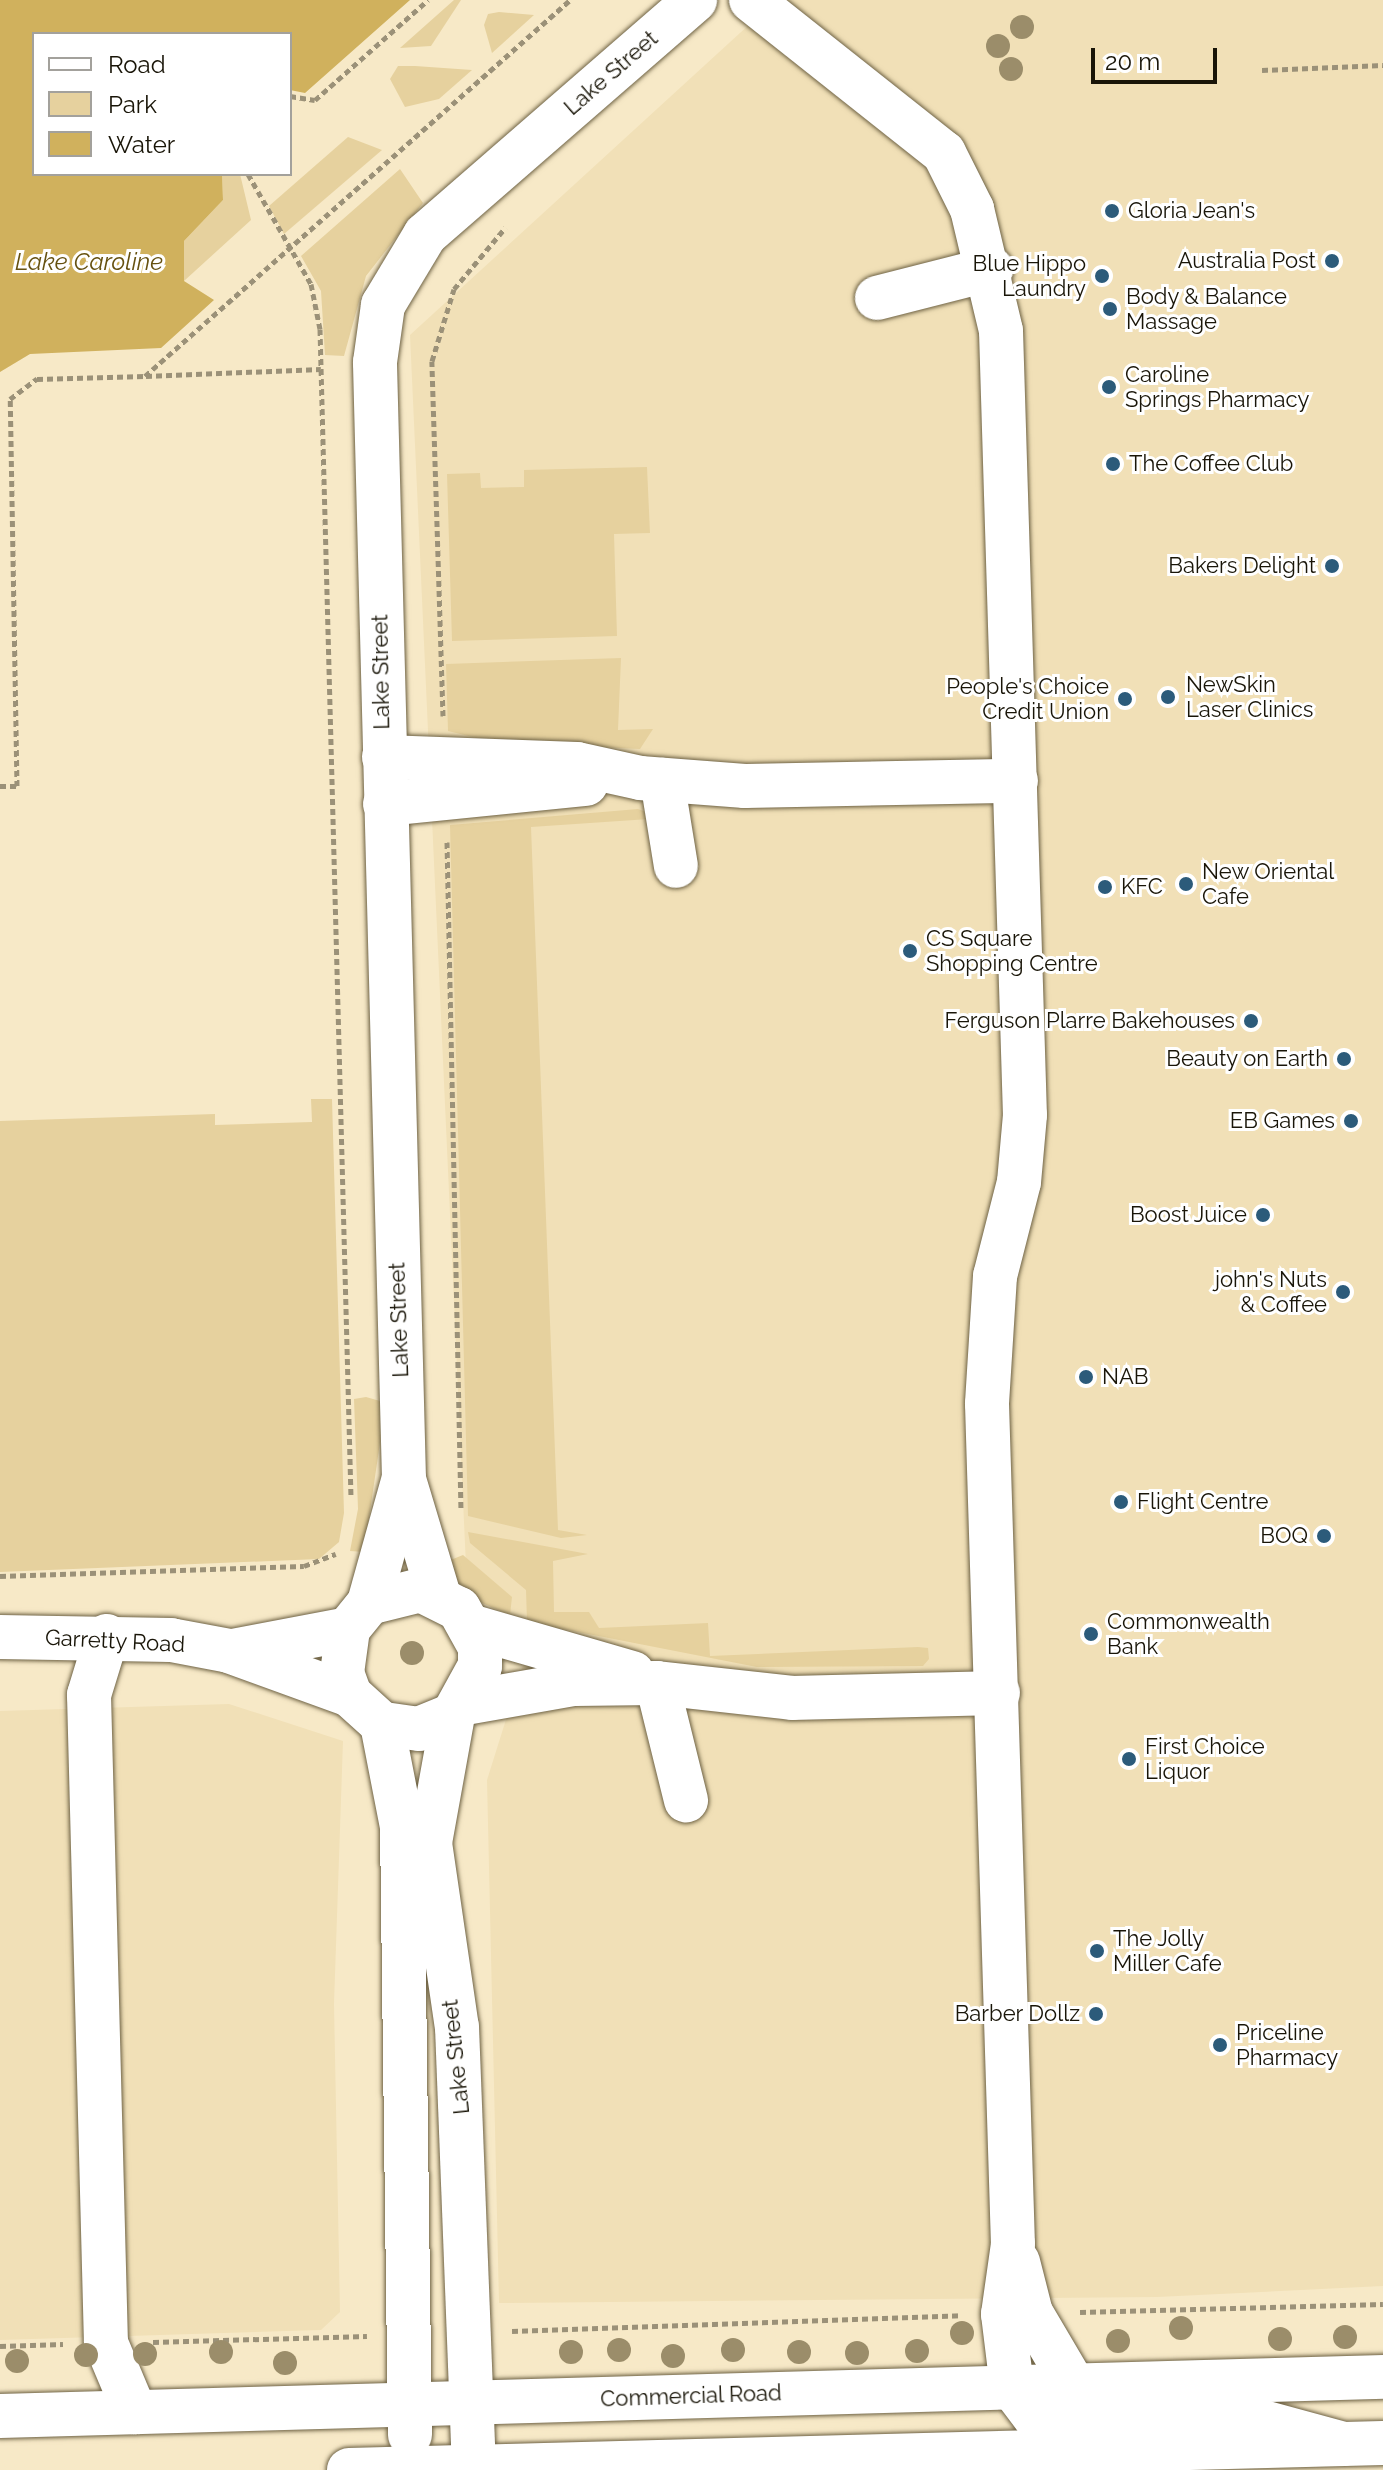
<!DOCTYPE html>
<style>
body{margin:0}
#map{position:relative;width:1383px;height:2470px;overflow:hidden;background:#f7e9c7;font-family:Raleway,sans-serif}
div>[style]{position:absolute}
.built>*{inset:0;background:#f1e0b7}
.green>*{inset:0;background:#e6d19e}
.water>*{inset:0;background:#d0b15d}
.path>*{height:5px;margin-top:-2.5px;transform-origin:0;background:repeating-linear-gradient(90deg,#9b9178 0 6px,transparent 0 10px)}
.roads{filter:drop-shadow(0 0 2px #6e6244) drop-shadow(0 0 2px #6e6244)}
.minor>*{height:44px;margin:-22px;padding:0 22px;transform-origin:22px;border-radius:22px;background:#fff}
.trees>*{width:24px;height:24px;margin:-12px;border-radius:50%;background:#9b8d6a}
.dots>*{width:22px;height:22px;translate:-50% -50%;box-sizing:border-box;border:4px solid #fff;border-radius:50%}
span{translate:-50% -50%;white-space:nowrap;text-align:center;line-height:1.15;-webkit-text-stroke:6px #fff;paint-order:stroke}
.street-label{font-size:22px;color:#191508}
.poi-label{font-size:22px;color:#191508}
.left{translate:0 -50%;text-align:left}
.right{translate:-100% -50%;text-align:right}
.water-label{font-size:24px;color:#665110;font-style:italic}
.legend{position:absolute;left:32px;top:32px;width:260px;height:144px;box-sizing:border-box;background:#fff;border:2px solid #a3a19c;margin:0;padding:10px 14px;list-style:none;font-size:24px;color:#191508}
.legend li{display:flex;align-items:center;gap:16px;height:40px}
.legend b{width:40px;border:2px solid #a3a19c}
.scale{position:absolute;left:1091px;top:48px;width:126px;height:36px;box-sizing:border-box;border:4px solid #191508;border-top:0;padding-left:10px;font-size:24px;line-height:28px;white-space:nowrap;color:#191508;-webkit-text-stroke:6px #fff;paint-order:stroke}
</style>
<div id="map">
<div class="built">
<div style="clip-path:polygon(776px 0,1383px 0,1383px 2286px,1157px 2297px,499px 2303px,487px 1780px,524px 1662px,466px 1566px,410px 335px)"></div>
<div style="clip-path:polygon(229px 1704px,343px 1741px,334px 2004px,340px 2312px,321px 2330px,0 2340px,0 1711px)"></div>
</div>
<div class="green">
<div style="clip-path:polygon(454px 0,461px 0,431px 46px,400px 48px)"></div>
<div style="clip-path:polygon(488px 14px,499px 12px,534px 15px,492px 53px,484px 25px)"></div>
<div style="clip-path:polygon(398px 66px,415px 66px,472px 70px,439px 99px,405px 107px,390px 79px)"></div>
<div style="clip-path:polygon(348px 137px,382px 150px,284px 234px,269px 206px)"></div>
<div style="clip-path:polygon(400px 169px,423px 203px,366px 276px,344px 356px,325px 355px,321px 291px,301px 256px)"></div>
<div style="clip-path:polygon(222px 174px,240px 174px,251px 220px,184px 281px,184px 241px,223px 200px)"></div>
<div style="clip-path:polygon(647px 467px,650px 533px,614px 534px,617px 636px,452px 641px,447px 474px,480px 473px,481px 488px,524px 487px,524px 470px)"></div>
<div style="clip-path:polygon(621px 658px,618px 730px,653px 729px,640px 749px,493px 742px,448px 731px,446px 664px)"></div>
<div style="clip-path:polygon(638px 809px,649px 813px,655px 848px,649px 819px,531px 827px,558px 1530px,587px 1535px,561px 1538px,468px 1516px,450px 825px)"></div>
<div style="clip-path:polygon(311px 1099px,332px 1099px,344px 1513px,339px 1542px,319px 1559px,0 1572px,0 1121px,215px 1114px,215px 1125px,312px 1122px)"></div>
<div style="clip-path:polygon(366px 1397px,380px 1401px,381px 1436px,364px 1552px,350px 1551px,358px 1509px,354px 1399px)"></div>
<div style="clip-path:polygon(468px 1532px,588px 1554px,553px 1561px,554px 1612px,589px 1612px,599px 1628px,708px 1623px,710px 1656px,918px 1647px,928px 1648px,929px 1659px,923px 1666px,757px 1667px,527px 1622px,526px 1590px,470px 1543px)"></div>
<div style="clip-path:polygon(463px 1555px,512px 1597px,510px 1615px,466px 1596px,443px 1563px)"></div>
</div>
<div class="water">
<div style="clip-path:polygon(0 0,410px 0,305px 93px,290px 90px,290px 34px,34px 34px,34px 174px,222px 174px,223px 200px,184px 241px,184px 281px,214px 300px,161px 348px,30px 354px,0 372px)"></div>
</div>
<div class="path">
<div style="left:1262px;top:70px;width:121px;rotate:-2.4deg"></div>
<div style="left:290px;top:96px;width:25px;rotate:9deg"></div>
<div style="left:315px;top:100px;width:151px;rotate:-41.5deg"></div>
<div style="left:248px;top:174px;width:127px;rotate:60.2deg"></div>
<div style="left:311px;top:284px;width:46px;rotate:78.7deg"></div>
<div style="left:320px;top:329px;width:1169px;rotate:88.48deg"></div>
<div style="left:146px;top:376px;width:175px;rotate:-2.3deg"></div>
<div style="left:443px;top:716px;width:355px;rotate:-91.8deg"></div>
<div style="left:432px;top:361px;width:75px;rotate:-73deg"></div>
<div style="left:454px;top:289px;width:80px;rotate:-50.1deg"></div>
<div style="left:0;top:786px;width:17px"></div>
<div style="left:17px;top:786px;width:387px;rotate:-91deg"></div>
<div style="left:10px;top:399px;width:34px;rotate:-37deg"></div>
<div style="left:37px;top:379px;width:108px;rotate:-1.6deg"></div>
<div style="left:145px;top:376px;width:567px;rotate:-41.5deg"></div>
<div style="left:447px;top:842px;width:666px;rotate:88.8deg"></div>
<div style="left:0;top:1576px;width:304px;rotate:-1.9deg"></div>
<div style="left:304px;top:1566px;width:34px;rotate:-21deg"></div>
<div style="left:1080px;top:2312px;width:303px;rotate:-1.5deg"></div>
<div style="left:512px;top:2331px;width:450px;rotate:-2deg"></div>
<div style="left:153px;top:2342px;width:214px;rotate:-1.6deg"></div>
<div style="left:0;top:2346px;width:63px;rotate:-1.8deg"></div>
</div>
<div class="roads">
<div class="minor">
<div style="left:751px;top:0;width:246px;rotate:38.4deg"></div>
<div style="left:944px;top:153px;width:63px;rotate:63.4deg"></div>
<div style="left:972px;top:209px;width:125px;rotate:76.6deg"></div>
<div style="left:1001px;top:331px;width:784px;rotate:88.25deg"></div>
<div style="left:1025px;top:1115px;width:67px;rotate:95.1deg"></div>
<div style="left:1019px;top:1182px;width:97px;rotate:104.3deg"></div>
<div style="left:995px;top:1276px;width:128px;rotate:93.6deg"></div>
<div style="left:987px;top:1404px;width:840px;rotate:88.23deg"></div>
<div style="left:1013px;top:2244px;width:71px;rotate:98.1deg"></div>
<div style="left:1003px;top:2314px;width:74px;rotate:83deg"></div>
<div style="left:1012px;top:2387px;width:38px;rotate:53deg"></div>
<div style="left:1035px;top:2417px;width:191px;rotate:-1.5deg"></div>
<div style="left:1226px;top:2412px;width:122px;rotate:15.2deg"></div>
<div style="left:877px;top:298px;width:118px;rotate:-14.3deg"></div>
<div style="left:384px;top:757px;width:193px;rotate:2.1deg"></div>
<div style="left:577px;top:764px;width:65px;rotate:12.5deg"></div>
<div style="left:640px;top:778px;width:105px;rotate:4.4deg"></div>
<div style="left:745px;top:786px;width:271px;rotate:-1.1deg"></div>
<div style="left:662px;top:780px;width:87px;rotate:80.8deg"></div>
<div style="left:385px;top:804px;width:202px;rotate:-5.7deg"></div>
<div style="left:439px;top:1596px;width:122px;rotate:-106.7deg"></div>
<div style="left:404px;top:1479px;width:1117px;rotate:-91.49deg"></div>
<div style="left:375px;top:362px;width:58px;rotate:-82deg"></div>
<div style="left:383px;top:305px;width:82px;rotate:-59deg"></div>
<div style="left:425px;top:235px;width:358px;rotate:-41deg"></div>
<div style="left:369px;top:1603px;width:54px;rotate:-14deg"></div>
<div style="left:421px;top:1590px;width:42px;rotate:26.6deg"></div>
<div style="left:459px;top:1609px;width:43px;rotate:61.1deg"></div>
<div style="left:480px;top:1647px;width:19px;rotate:90deg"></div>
<div style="left:480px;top:1666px;width:56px;rotate:118.9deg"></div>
<div style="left:453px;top:1715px;width:37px;rotate:158deg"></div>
<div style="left:419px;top:1729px;width:37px;rotate:-172deg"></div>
<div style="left:382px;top:1724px;width:43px;rotate:-137.8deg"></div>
<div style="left:350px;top:1695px;width:23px;rotate:-110deg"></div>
<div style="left:342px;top:1673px;width:44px;rotate:-82.2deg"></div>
<div style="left:348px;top:1629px;width:33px;rotate:-51deg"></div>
<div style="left:369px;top:1603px;width:127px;rotate:-74.4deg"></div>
<div style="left:473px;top:1627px;width:166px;rotate:16.1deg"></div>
<div style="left:107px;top:1636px;width:62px;rotate:107deg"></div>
<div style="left:89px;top:1695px;width:648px;rotate:88.5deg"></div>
<div style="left:106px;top:2343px;width:75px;rotate:67.2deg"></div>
<div style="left:0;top:1637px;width:171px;rotate:1deg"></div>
<div style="left:171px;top:1640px;width:59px;rotate:10.7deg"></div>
<div style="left:229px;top:1651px;width:129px;rotate:20deg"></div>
<div style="left:232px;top:1651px;width:118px;rotate:-10.7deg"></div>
<div style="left:657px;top:1683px;width:121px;rotate:76.1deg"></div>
<div style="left:465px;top:1703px;width:111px;rotate:-9.9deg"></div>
<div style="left:574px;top:1684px;width:83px;rotate:-0.7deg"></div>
<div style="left:657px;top:1683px;width:136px;rotate:6.3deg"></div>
<div style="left:792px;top:1698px;width:206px;rotate:-1.4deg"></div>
<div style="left:453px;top:1715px;width:130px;rotate:100.2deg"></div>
<div style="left:430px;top:1843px;width:186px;rotate:81.7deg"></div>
<div style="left:457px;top:2027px;width:443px;rotate:87.8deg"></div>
<div style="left:382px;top:1724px;width:105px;rotate:79deg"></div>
<div style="left:402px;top:1827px;width:608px;rotate:89.25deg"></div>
<div style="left:1018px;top:2262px;width:53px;rotate:75.7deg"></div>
<div style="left:1031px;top:2313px;width:85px;rotate:59.5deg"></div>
<div style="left:0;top:2416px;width:1384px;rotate:-1.62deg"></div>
<div style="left:349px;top:2470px;width:1034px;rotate:-1.5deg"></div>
</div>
</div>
<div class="trees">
<div style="left:1022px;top:27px"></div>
<div style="left:998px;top:46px"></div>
<div style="left:1011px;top:69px"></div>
<div style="left:412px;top:1653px"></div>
<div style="left:1181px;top:2328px"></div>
<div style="left:962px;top:2333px"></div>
<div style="left:1345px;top:2337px"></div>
<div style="left:1280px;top:2339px"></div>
<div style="left:1118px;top:2341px"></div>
<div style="left:619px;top:2350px"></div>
<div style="left:733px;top:2350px"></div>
<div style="left:917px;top:2351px"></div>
<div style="left:221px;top:2352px"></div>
<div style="left:571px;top:2352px"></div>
<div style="left:799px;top:2352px"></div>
<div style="left:857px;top:2353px"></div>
<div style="left:145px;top:2354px"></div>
<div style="left:86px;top:2355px"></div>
<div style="left:673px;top:2356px"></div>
<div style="left:17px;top:2361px"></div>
<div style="left:285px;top:2363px"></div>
</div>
<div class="dots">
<div style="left:1112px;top:211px;background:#2c5b7a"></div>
<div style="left:1332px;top:261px;background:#2c5b7a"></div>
<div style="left:1102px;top:276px;background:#2c5b7a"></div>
<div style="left:1110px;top:309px;background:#2c5b7a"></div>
<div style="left:1109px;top:387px;background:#2c5b7a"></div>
<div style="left:1113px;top:464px;background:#2c5b7a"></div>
<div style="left:1332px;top:566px;background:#2c5b7a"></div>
<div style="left:1168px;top:697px;background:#2c5b7a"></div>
<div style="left:1125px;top:699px;background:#2c5b7a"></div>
<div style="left:1186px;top:884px;background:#2c5b7a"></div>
<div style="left:1105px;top:887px;background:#2c5b7a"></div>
<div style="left:910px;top:951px;background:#2c5b7a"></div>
<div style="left:1251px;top:1021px;background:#2c5b7a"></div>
<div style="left:1344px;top:1059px;background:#2c5b7a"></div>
<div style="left:1351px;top:1121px;background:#2c5b7a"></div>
<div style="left:1263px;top:1215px;background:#2c5b7a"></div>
<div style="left:1343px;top:1292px;background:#2c5b7a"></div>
<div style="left:1086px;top:1377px;background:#2c5b7a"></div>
<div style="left:1121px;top:1502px;background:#2c5b7a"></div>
<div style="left:1324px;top:1536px;background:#2c5b7a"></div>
<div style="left:1091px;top:1634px;background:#2c5b7a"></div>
<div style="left:1129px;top:1759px;background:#2c5b7a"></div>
<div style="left:1097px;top:1951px;background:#2c5b7a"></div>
<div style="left:1096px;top:2014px;background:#2c5b7a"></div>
<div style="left:1220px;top:2045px;background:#2c5b7a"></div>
</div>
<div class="street-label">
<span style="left:611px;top:73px;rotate:-41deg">Lake Street</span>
<span style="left:381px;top:672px;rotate:-91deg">Lake Street</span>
<span style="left:399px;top:1320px;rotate:-92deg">Lake Street</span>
<span style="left:115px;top:1641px;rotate:3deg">Garretty Road</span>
<span style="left:456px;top:2057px;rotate:-96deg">Lake Street</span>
<span style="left:691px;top:2396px;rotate:-2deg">Commercial Road</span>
</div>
<div class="poi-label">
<span class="left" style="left:1128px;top:211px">Gloria Jean's</span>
<span class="right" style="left:1316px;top:261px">Australia Post</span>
<span class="right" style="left:1086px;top:276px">Blue Hippo<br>Laundry</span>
<span class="left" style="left:1126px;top:309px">Body &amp; Balance<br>Massage</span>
<span class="left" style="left:1125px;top:387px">Caroline<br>Springs Pharmacy</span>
<span class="left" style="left:1129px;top:464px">The Coffee Club</span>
<span class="right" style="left:1316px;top:566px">Bakers Delight</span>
<span class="left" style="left:1186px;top:697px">NewSkin<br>Laser Clinics</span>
<span class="right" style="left:1109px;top:699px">People's Choice<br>Credit Union</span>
<span class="left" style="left:1202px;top:884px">New Oriental<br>Cafe</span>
<span class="left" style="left:1121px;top:887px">KFC</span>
<span class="left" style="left:926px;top:951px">CS Square<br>Shopping Centre</span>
<span class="right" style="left:1235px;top:1021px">Ferguson Plarre Bakehouses</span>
<span class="right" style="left:1328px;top:1059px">Beauty on Earth</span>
<span class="right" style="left:1335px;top:1121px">EB Games</span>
<span class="right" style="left:1247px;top:1215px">Boost Juice</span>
<span class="right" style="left:1327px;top:1292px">john's Nuts<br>&amp; Coffee</span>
<span class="left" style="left:1102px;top:1377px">NAB</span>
<span class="left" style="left:1137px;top:1502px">Flight Centre</span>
<span class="right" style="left:1308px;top:1536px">BOQ</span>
<span class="left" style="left:1107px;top:1634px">Commonwealth<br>Bank</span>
<span class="left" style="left:1145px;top:1759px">First Choice<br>Liquor</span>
<span class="left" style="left:1113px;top:1951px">The Jolly<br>Miller Cafe</span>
<span class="right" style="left:1080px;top:2014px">Barber Dollz</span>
<span class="left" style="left:1236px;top:2045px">Priceline<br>Pharmacy</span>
</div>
<div class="water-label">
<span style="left:89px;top:262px">Lake Caroline</span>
</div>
<ul class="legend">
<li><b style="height:10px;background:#fff"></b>Road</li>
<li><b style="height:22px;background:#e6d19e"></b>Park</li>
<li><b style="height:22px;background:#d0b15d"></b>Water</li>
</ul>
<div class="scale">20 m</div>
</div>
